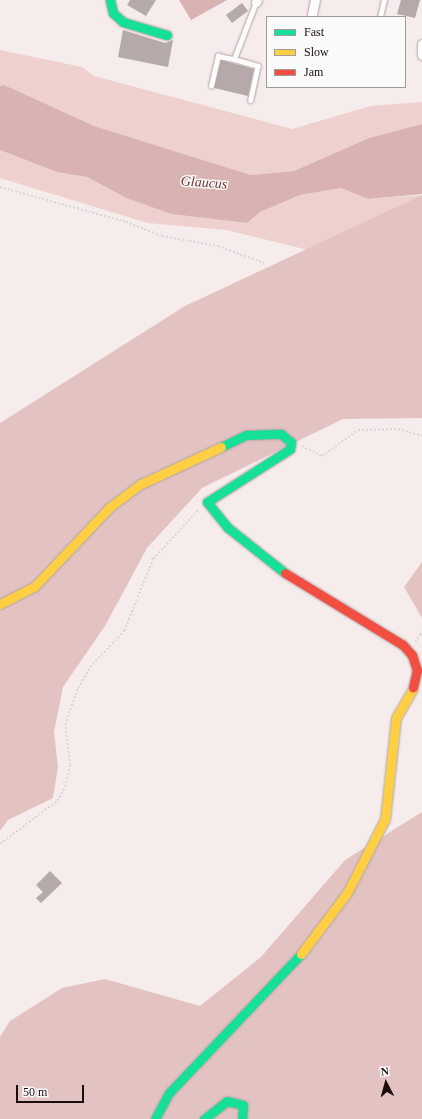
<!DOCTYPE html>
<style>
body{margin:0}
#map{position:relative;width:422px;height:1119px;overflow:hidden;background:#f6eceb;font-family:"Times New Roman",serif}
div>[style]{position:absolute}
.green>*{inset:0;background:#eed0cf}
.forest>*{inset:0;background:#e3c3c2}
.water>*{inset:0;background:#d9b3b2}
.building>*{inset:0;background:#b5a9a9}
.path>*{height:1.5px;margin-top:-0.75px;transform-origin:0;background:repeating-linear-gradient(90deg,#dad6d6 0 2px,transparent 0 4px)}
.roads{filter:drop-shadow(0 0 1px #b0a4a3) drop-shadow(0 0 1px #b0a4a3)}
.lane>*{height:4.5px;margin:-2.25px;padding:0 2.25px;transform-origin:2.25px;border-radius:2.25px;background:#fefcfc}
.street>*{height:9px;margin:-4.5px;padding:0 4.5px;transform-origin:4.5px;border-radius:4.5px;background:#fefcfc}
.fast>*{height:9px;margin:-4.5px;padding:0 4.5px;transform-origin:4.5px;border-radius:4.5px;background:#16e098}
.slow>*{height:9px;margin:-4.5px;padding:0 4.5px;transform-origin:4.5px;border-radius:4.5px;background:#ffcf43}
.jam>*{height:9px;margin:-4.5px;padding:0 4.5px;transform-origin:4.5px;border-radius:4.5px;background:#f24e42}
span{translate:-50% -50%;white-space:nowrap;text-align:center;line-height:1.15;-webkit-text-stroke:3px #fafafa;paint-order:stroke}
.water-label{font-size:14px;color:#723335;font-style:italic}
.legend{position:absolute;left:266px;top:16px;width:140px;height:72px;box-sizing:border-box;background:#fafafa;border:1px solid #a19b9b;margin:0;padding:5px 7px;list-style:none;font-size:12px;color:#1b0d0c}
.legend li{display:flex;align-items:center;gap:8px;height:20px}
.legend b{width:20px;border:1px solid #a19b9b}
.north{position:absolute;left:366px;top:1063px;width:40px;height:40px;-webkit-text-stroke:3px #fafafa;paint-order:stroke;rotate:354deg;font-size:11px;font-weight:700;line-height:16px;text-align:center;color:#1b0d0c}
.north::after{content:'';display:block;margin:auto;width:14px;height:18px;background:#1b0d0c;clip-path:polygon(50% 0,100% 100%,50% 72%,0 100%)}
.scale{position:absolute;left:16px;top:1085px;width:68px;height:18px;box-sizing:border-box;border:2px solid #1b0d0c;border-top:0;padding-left:5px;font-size:12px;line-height:14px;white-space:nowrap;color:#1b0d0c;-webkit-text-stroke:3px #fafafa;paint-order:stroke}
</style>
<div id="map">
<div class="green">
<div style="clip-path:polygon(0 50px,82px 67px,94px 76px,292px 129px,371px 106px,422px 102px,422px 124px,369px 138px,294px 171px,251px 175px,94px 126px,0 86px)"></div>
<div style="clip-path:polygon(0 150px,57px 172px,87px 177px,126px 198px,171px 214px,247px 223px,260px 212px,300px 195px,341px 188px,368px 199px,422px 195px,308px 250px,226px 230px,148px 223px,0 178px)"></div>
</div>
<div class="forest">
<div style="clip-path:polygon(422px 195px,422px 418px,343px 419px,202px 488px,147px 548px,105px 626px,63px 687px,54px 732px,58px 767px,53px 798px,8px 820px,0 831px,0 423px,185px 306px)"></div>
<div style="clip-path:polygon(422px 562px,422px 618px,404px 587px)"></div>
<div style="clip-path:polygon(422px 812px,422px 1119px,0 1119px,0 1037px,10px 1021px,62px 988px,105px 979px,200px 1006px,261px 957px,345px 860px)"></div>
</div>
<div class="water">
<div style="clip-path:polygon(179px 0,227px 0,191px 20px)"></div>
<div style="clip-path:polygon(4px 85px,94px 126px,251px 175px,294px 171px,369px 138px,422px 124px,422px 194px,368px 199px,341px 188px,300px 195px,260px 212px,247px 223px,171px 214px,126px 198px,87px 177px,57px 172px,0 150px,0 86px)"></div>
</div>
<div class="building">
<div style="clip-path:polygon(130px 0,156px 0,146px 16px,127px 5px)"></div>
<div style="clip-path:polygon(401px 0,420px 0,415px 18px,397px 14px)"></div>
<div style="clip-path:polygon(242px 3px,248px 11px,232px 23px,226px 15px)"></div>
<div style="clip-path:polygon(123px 30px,165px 43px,173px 40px,168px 67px,118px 57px)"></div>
<div style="clip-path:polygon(221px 60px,254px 69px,248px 96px,214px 88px)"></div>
<div style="clip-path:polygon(50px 871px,62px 883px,41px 903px,36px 898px,43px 892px,36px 885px)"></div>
</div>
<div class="path">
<div style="left:0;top:187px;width:131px;rotate:15.5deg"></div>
<div style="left:126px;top:222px;width:39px;rotate:21deg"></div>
<div style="left:162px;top:236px;width:57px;rotate:10.1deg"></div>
<div style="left:218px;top:246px;width:49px;rotate:20.3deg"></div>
<div style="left:302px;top:446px;width:22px;rotate:27deg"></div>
<div style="left:322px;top:456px;width:44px;rotate:-35.8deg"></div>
<div style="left:358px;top:430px;width:40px;rotate:-1.4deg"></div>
<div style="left:398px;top:429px;width:25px;rotate:16deg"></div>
<div style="left:415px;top:642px;width:12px;rotate:-55deg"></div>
<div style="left:0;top:844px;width:71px;rotate:-37deg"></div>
<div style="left:57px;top:801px;width:16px;rotate:-60deg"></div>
<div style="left:65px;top:787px;width:23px;rotate:-77deg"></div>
<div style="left:70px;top:765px;width:40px;rotate:-97.1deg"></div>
<div style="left:65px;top:725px;width:39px;rotate:-71deg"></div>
<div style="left:78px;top:688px;width:24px;rotate:-60deg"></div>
<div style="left:90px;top:667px;width:50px;rotate:-46.6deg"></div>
<div style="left:124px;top:631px;width:78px;rotate:-68.1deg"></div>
<div style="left:153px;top:559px;width:68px;rotate:-47.4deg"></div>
</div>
<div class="roads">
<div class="lane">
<div style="left:380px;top:17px;width:17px;rotate:-77deg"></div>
<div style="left:234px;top:59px;width:25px;rotate:16deg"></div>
<div style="left:258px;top:66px;width:35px;rotate:102deg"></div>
<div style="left:211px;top:86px;width:31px;rotate:-77deg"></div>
<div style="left:218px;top:56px;width:16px;rotate:11deg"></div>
<div style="left:234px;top:59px;width:61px;rotate:-68.9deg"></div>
</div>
<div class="street">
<div style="left:256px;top:2px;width:2px;rotate:-63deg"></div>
<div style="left:312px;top:14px;width:14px;rotate:-78deg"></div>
<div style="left:422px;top:44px;width:11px;rotate:90deg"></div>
</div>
<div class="fast">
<div style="left:110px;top:0;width:13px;rotate:77deg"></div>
<div style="left:113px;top:13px;width:13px;rotate:42deg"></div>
<div style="left:123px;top:22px;width:46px;rotate:16.5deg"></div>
<div style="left:221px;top:447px;width:28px;rotate:-26deg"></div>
<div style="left:246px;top:435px;width:35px;rotate:-2deg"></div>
<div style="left:281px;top:434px;width:13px;rotate:39deg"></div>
<div style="left:291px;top:442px;width:7px;rotate:98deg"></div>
<div style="left:290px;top:449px;width:98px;rotate:147.4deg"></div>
<div style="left:207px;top:502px;width:32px;rotate:51deg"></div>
<div style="left:227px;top:527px;width:74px;rotate:38.4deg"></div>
<div style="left:155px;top:1119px;width:30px;rotate:-62deg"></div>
<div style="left:169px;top:1093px;width:192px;rotate:-46.5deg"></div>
<div style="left:204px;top:1119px;width:29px;rotate:-38deg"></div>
<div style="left:227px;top:1101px;width:16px;rotate:14deg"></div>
<div style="left:243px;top:1105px;width:14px;rotate:94deg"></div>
</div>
<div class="slow">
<div style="left:0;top:604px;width:38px;rotate:-27deg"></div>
<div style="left:34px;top:587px;width:110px;rotate:-46.5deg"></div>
<div style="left:110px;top:507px;width:39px;rotate:-37deg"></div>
<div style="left:141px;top:484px;width:88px;rotate:-24.8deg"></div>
<div style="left:301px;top:954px;width:76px;rotate:-53deg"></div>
<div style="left:347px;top:893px;width:83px;rotate:-62.8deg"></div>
<div style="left:385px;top:819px;width:102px;rotate:-83.8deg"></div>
<div style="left:396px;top:718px;width:34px;rotate:-60deg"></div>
</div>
<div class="jam">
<div style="left:285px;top:573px;width:138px;rotate:31.4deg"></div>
<div style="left:403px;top:645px;width:13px;rotate:48deg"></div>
<div style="left:412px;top:655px;width:16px;rotate:72deg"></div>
<div style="left:417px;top:670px;width:18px;rotate:103deg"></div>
</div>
</div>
<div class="water-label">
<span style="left:204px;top:183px;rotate:4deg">Glaucus</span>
</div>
<ul class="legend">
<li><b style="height:5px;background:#16e098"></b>Fast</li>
<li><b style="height:5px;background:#ffcf43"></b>Slow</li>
<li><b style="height:5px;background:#f24e42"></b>Jam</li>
</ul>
<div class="north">N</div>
<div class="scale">50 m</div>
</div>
